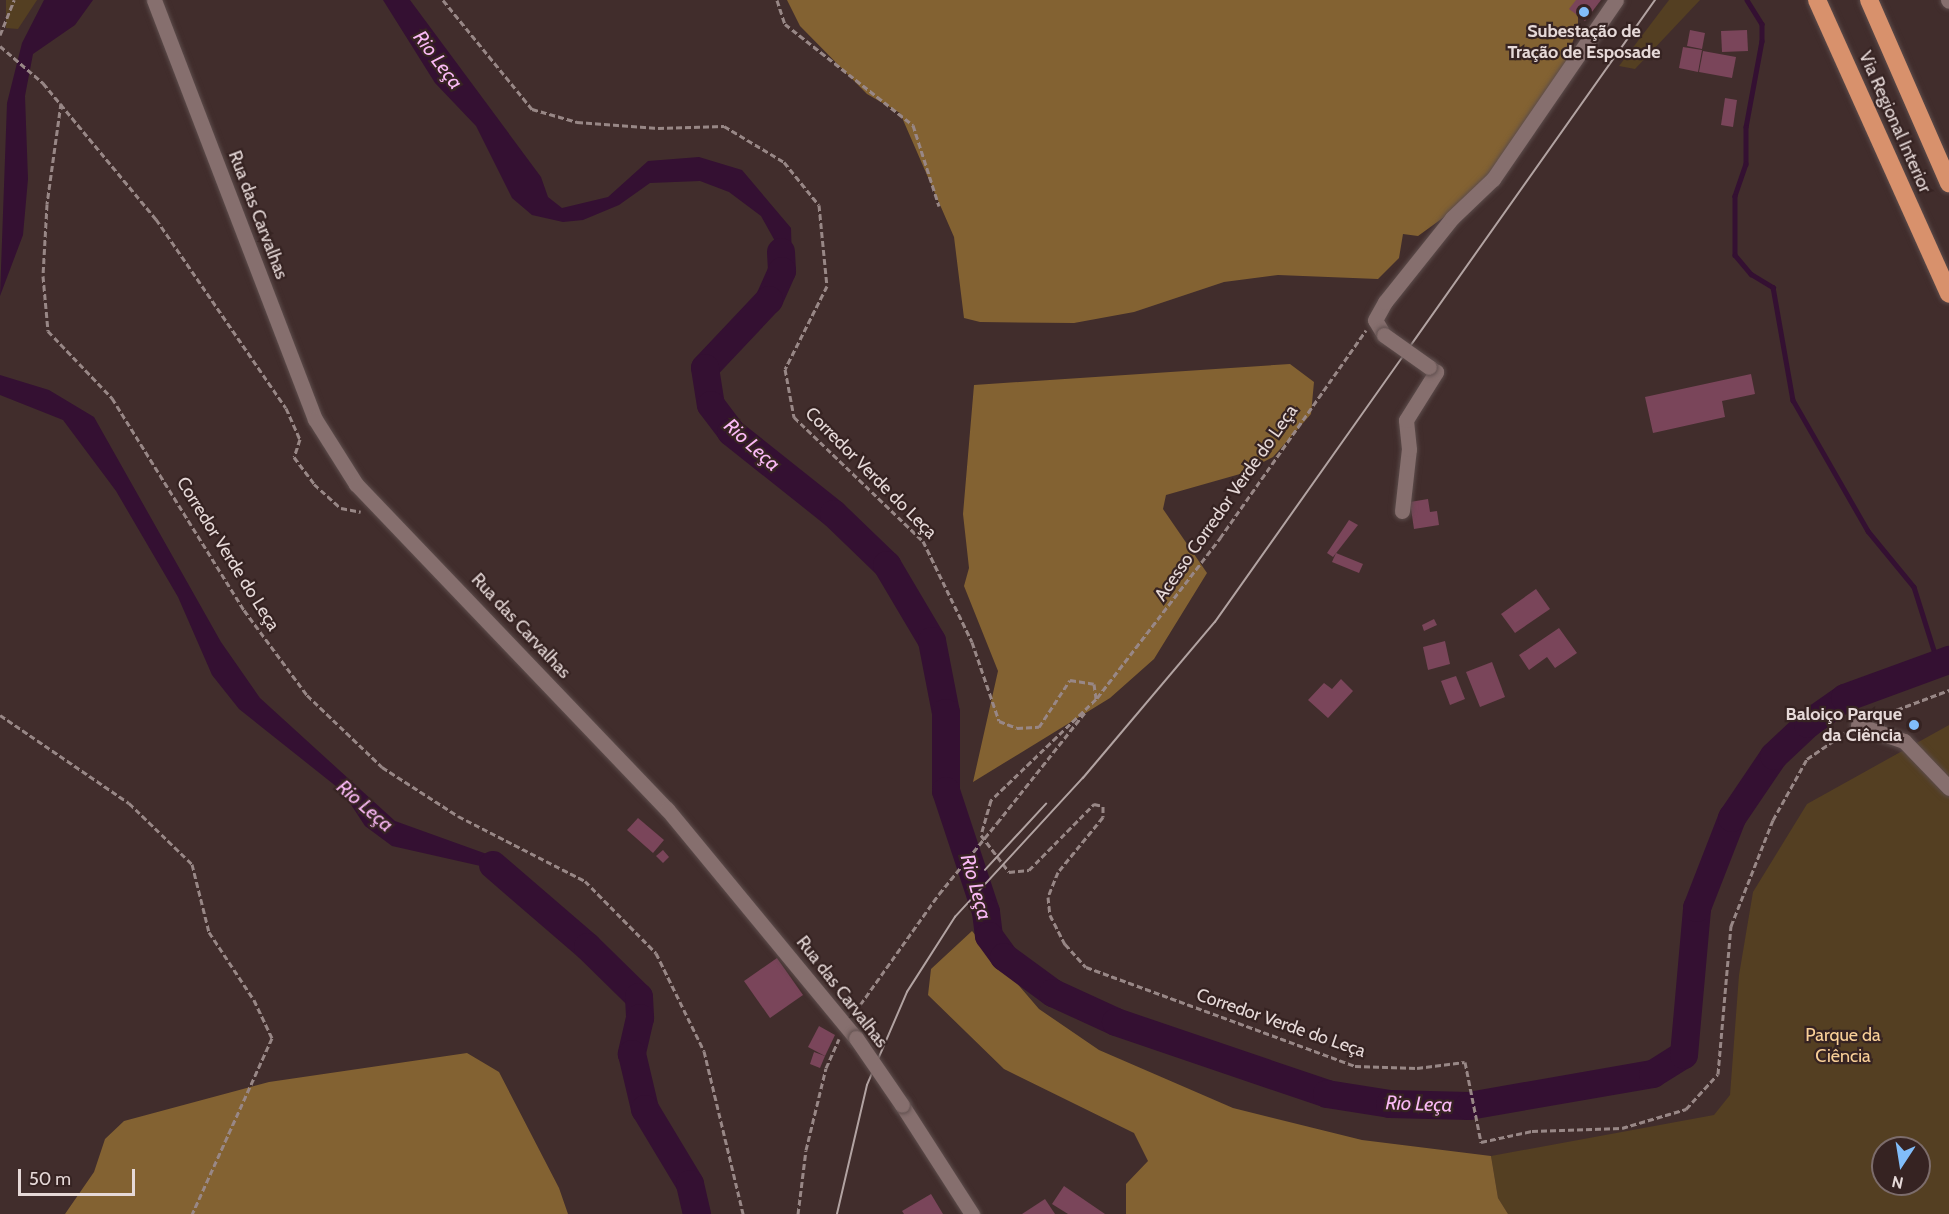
<!DOCTYPE html>
<meta charset="utf-8">
<style>
body{margin:0}
#map{position:relative;width:1949px;height:1214px;overflow:hidden;background:#412d2c;font-family:Cabin,sans-serif}
div>[style]{position:absolute}
.green>*{inset:0;background:#543f22}
.forest>*{inset:0;background:#836232}
.water>*{inset:0;background:#341032}
.stream>*{height:4.5px;margin:-2.25px;padding:0 2.25px;transform-origin:2.25px;border-radius:2.25px;background:#341032}
.river>*{height:28px;margin:-14px;padding:0 14px;transform-origin:14px;border-radius:14px;background:#341032}
.building>*{inset:0;background:#7a455a}
.path>*{height:3px;margin-top:-1.5px;transform-origin:0;background:repeating-linear-gradient(90deg,#988786 0 6px,transparent 0 9px)}
.roads{filter:drop-shadow(0 0 2px #5c4c4b) drop-shadow(0 0 2px #5c4c4b)}
.minor>*{height:15px;margin:-7.5px;padding:0 7.5px;transform-origin:7.5px;border-radius:7.5px;background:#866f6e}
.highway>*{height:18px;margin:-9px;padding:0 9px;transform-origin:9px;border-radius:9px;background:#d8916c}
.tram>*{height:1.5px;margin:-0.75px;padding:0 0.75px;transform-origin:0.75px;border-radius:0.75px;background:#b2a3a2}
.path-bridge>*{height:3px;margin-top:-1.5px;transform-origin:0;background:repeating-linear-gradient(90deg,#988786 0 6px,transparent 0 9px)}
.bridges{filter:drop-shadow(0 0 2px #5c4c4b) drop-shadow(0 0 2px #5c4c4b)}
.minor-bridge>*{height:15px;margin:-7.5px;padding:0 7.5px;transform-origin:7.5px;border-radius:7.5px;background:#866f6e}
.dots>*{width:16px;height:16px;translate:-50% -50%;box-sizing:border-box;border:3px solid #362322;border-radius:50%}
span{translate:-50% -50%;white-space:nowrap;text-align:center;line-height:1.15;-webkit-text-stroke:4.5px #362322;paint-order:stroke}
.poi-label{font-size:18px;color:#e6d9d8;font-weight:700}
.right{translate:-100% -50%;text-align:right}
.street-label{font-size:18px;color:#e6d9d8}
.park-label{font-size:18px;color:#fad098}
.water-label{font-size:20px;color:#fab9f5;font-style:italic}
.north{position:absolute;left:1871px;top:1136px;width:60px;height:60px;box-sizing:border-box;background:#362322;border:2px solid #7c6c6b;border-radius:50%;rotate:192deg;font-size:16px;font-weight:700;line-height:24px;text-align:center;color:#e6d9d8}
.north::after{content:'';display:block;margin:auto;width:21px;height:27px;background:#81bdfa;clip-path:polygon(50% 0,100% 100%,50% 72%,0 100%)}
.scale{position:absolute;left:18px;top:1169px;width:117px;height:27px;box-sizing:border-box;border:3px solid #e6d9d8;border-top:0;padding-left:8px;font-size:18px;line-height:21px;white-space:nowrap;color:#e6d9d8;-webkit-text-stroke:4px #362322;paint-order:stroke}
</style>
<div id="map">
<div class="green">
<div style="clip-path:polygon(6px 0,37px 0,18px 29px,6px 28px)"></div>
<div style="clip-path:polygon(1669px 0,1700px 0,1635px 69px,1619px 66px)"></div>
<div style="clip-path:polygon(evenodd,1949px 725px,1949px 1214px,1508px 1214px,1498px 1198px,1491px 1156px,1714px 1115px,1730px 1095px,1739px 975px,1753px 892px,1807px 804px,1949px 725px,1883px 1148px,1919px 1148px,1919px 1184px,1883px 1184px,1883px 1148px)"></div>
</div>
<div class="forest">
<div style="clip-path:polygon(787px 0,1578px 0,1578px 26px,1560px 80px,1469px 199px,1418px 236px,1403px 234px,1399px 258px,1378px 279px,1278px 275px,1224px 282px,1134px 312px,1074px 323px,980px 322px,964px 318px,954px 237px,900px 113px,867px 94px,800px 26px)"></div>
<div style="clip-path:polygon(1290px 364px,1314px 382px,1311px 414px,1273px 457px,1240px 474px,1166px 495px,1163px 509px,1207px 573px,1154px 659px,1110px 698px,973px 782px,998px 671px,964px 586px,969px 568px,963px 514px,974px 385px)"></div>
<div style="clip-path:polygon(972px 931px,1039px 1009px,1099px 1050px,1233px 1108px,1362px 1140px,1491px 1156px,1498px 1198px,1508px 1214px,1126px 1214px,1126px 1184px,1148px 1161px,1134px 1133px,1004px 1069px,928px 995px,931px 969px)"></div>
<div style="clip-path:polygon(467px 1053px,499px 1072px,559px 1188px,568px 1214px,65px 1214px,94px 1172px,105px 1139px,124px 1121px,269px 1082px)"></div>
</div>
<div class="water">
<div style="clip-path:polygon(44px 0,93px 0,75px 25px,33px 54px,25px 96px,28px 179px,23px 235px,0 296px,7px 103px,22px 43px)"></div>
<div style="clip-path:polygon(383px 0,410px 0,541px 177px,548px 197px,562px 208px,608px 197px,648px 161px,699px 157px,742px 170px,791px 228px,792px 261px,777px 292px,771px 288px,776px 243px,761px 216px,729px 192px,700px 181px,650px 183px,619px 205px,583px 220px,563px 222px,532px 215px,512px 198px,476px 126px,435px 83px)"></div>
<div style="clip-path:polygon(0 375px,49px 390px,94px 417px,221px 642px,260px 698px,395px 821px,509px 862px,533px 886px,516px 893px,485px 867px,392px 846px,365px 826px,342px 791px,239px 709px,212px 675px,178px 597px,116px 491px,63px 420px,0 395px)"></div>
</div>
<div class="stream">
<div style="left:1747px;top:0;width:28px;rotate:58deg"></div>
<div style="left:1762px;top:24px;width:17px;rotate:90deg"></div>
<div style="left:1762px;top:41px;width:87px;rotate:100.5deg"></div>
<div style="left:1746px;top:127px;width:37px;rotate:90deg"></div>
<div style="left:1746px;top:164px;width:34px;rotate:109deg"></div>
<div style="left:1735px;top:196px;width:59px;rotate:90deg"></div>
<div style="left:1735px;top:255px;width:25px;rotate:50deg"></div>
<div style="left:1751px;top:274px;width:26px;rotate:31deg"></div>
<div style="left:1773px;top:287px;width:115px;rotate:80deg"></div>
<div style="left:1793px;top:400px;width:151px;rotate:60.2deg"></div>
<div style="left:1868px;top:531px;width:72px;rotate:50.6deg"></div>
<div style="left:1914px;top:587px;width:80px;rotate:72.5deg"></div>
</div>
<div class="river">
<div style="left:781px;top:252px;width:19px;rotate:87deg"></div>
<div style="left:782px;top:271px;width:32px;rotate:114deg"></div>
<div style="left:769px;top:300px;width:93px;rotate:133.3deg"></div>
<div style="left:705px;top:368px;width:37px;rotate:81deg"></div>
<div style="left:711px;top:405px;width:34px;rotate:53deg"></div>
<div style="left:731px;top:432px;width:132px;rotate:38.5deg"></div>
<div style="left:834px;top:514px;width:74px;rotate:43.9deg"></div>
<div style="left:887px;top:565px;width:88px;rotate:59.4deg"></div>
<div style="left:932px;top:641px;width:73px;rotate:79deg"></div>
<div style="left:946px;top:713px;width:78px;rotate:90deg"></div>
<div style="left:946px;top:791px;width:127px;rotate:71.7deg"></div>
<div style="left:986px;top:912px;width:24px;rotate:83deg"></div>
<div style="left:989px;top:936px;width:26px;rotate:54deg"></div>
<div style="left:1004px;top:957px;width:61px;rotate:36.3deg"></div>
<div style="left:1053px;top:993px;width:69px;rotate:24.7deg"></div>
<div style="left:1116px;top:1022px;width:223px;rotate:18.8deg"></div>
<div style="left:1327px;top:1094px;width:64px;rotate:9deg"></div>
<div style="left:1390px;top:1104px;width:79px;rotate:1.5deg"></div>
<div style="left:1469px;top:1106px;width:187px;rotate:-9.9deg"></div>
<div style="left:1653px;top:1074px;width:36px;rotate:-32deg"></div>
<div style="left:1684px;top:1055px;width:148px;rotate:-84.9deg"></div>
<div style="left:1697px;top:908px;width:97px;rotate:-68.7deg"></div>
<div style="left:1732px;top:818px;width:75px;rotate:-55.9deg"></div>
<div style="left:1774px;top:756px;width:47px;rotate:-43.3deg"></div>
<div style="left:1808px;top:724px;width:45px;rotate:-35.1deg"></div>
<div style="left:1845px;top:698px;width:111px;rotate:-20.1deg"></div>
<div style="left:493px;top:865px;width:125px;rotate:40.8deg"></div>
<div style="left:588px;top:947px;width:71px;rotate:44.4deg"></div>
<div style="left:639px;top:997px;width:21px;rotate:87deg"></div>
<div style="left:640px;top:1018px;width:37px;rotate:103deg"></div>
<div style="left:632px;top:1054px;width:57px;rotate:76.7deg"></div>
<div style="left:645px;top:1109px;width:87px;rotate:59deg"></div>
<div style="left:690px;top:1184px;width:31px;rotate:77deg"></div>
</div>
<div class="building">
<div style="clip-path:polygon(1576px 0,1601px 0,1585px 21px,1569px 9px)"></div>
<div style="clip-path:polygon(1690px 30px,1705px 33px,1702px 49px,1687px 46px)"></div>
<div style="clip-path:polygon(1747px 30px,1748px 51px,1722px 52px,1721px 31px)"></div>
<div style="clip-path:polygon(1683px 47px,1702px 50px,1698px 72px,1679px 68px)"></div>
<div style="clip-path:polygon(1703px 51px,1736px 57px,1732px 78px,1699px 72px)"></div>
<div style="clip-path:polygon(1725px 98px,1737px 100px,1733px 127px,1721px 125px)"></div>
<div style="clip-path:polygon(1751px 374px,1755px 394px,1722px 401px,1725px 417px,1653px 433px,1645px 397px)"></div>
<div style="clip-path:polygon(1428px 499px,1430px 512px,1437px 511px,1439px 525px,1414px 529px,1410px 502px)"></div>
<div style="clip-path:polygon(1349px 520px,1358px 525px,1333px 557px,1327px 553px)"></div>
<div style="clip-path:polygon(1336px 553px,1363px 564px,1359px 573px,1332px 562px)"></div>
<div style="clip-path:polygon(1536px 589px,1550px 609px,1515px 633px,1501px 614px)"></div>
<div style="clip-path:polygon(1434px 619px,1437px 625px,1424px 631px,1422px 625px)"></div>
<div style="clip-path:polygon(1559px 628px,1577px 653px,1555px 668px,1547px 657px,1529px 670px,1519px 655px)"></div>
<div style="clip-path:polygon(1445px 641px,1450px 664px,1428px 670px,1423px 647px)"></div>
<div style="clip-path:polygon(1492px 662px,1505px 697px,1480px 707px,1466px 672px)"></div>
<div style="clip-path:polygon(1456px 676px,1465px 699px,1450px 705px,1441px 681px)"></div>
<div style="clip-path:polygon(1341px 679px,1353px 691px,1328px 718px,1308px 700px,1324px 683px,1332px 689px)"></div>
<div style="clip-path:polygon(638px 818px,664px 840px,653px 853px,627px 830px)"></div>
<div style="clip-path:polygon(663px 850px,669px 857px,663px 863px,656px 856px)"></div>
<div style="clip-path:polygon(777px 958px,803px 995px,770px 1018px,744px 981px)"></div>
<div style="clip-path:polygon(819px 1026px,835px 1035px,825px 1056px,808px 1047px)"></div>
<div style="clip-path:polygon(814px 1052px,825px 1056px,820px 1068px,810px 1064px)"></div>
<div style="clip-path:polygon(1064px 1186px,1105px 1214px,1068px 1214px,1052px 1204px)"></div>
<div style="clip-path:polygon(931px 1194px,943px 1214px,904px 1214px,902px 1211px)"></div>
<div style="clip-path:polygon(1045px 1199px,1055px 1214px,1022px 1214px)"></div>
</div>
<div class="path">
<div style="left:443px;top:0;width:141px;rotate:50.8deg"></div>
<div style="left:532px;top:109px;width:47px;rotate:16.1deg"></div>
<div style="left:577px;top:122px;width:81px;rotate:4.2deg"></div>
<div style="left:658px;top:128px;width:66px;rotate:-1.7deg"></div>
<div style="left:724px;top:126px;width:70px;rotate:31deg"></div>
<div style="left:784px;top:162px;width:55px;rotate:50.9deg"></div>
<div style="left:819px;top:205px;width:81px;rotate:84.4deg"></div>
<div style="left:827px;top:286px;width:93px;rotate:116.8deg"></div>
<div style="left:785px;top:369px;width:49px;rotate:79.4deg"></div>
<div style="left:794px;top:417px;width:179px;rotate:43.9deg"></div>
<div style="left:923px;top:541px;width:112px;rotate:64.1deg"></div>
<div style="left:972px;top:642px;width:83px;rotate:71.1deg"></div>
<div style="left:999px;top:721px;width:19px;rotate:21deg"></div>
<div style="left:1017px;top:728px;width:22px;rotate:-3deg"></div>
<div style="left:1039px;top:727px;width:56px;rotate:-56.6deg"></div>
<div style="left:1070px;top:680px;width:24px;rotate:9deg"></div>
<div style="left:1094px;top:684px;width:15px;rotate:82deg"></div>
<div style="left:1096px;top:699px;width:146px;rotate:136.1deg"></div>
<div style="left:991px;top:800px;width:36px;rotate:106deg"></div>
<div style="left:981px;top:835px;width:46px;rotate:52.9deg"></div>
<div style="left:1009px;top:872px;width:20px;rotate:-6deg"></div>
<div style="left:1029px;top:870px;width:93px;rotate:-45.4deg"></div>
<div style="left:1094px;top:804px;width:9px;rotate:13deg"></div>
<div style="left:1103px;top:806px;width:11px;rotate:90deg"></div>
<div style="left:1103px;top:817px;width:71px;rotate:129.3deg"></div>
<div style="left:1058px;top:872px;width:27px;rotate:112deg"></div>
<div style="left:1048px;top:897px;width:18px;rotate:84deg"></div>
<div style="left:1050px;top:915px;width:33px;rotate:63deg"></div>
<div style="left:1065px;top:944px;width:31px;rotate:48deg"></div>
<div style="left:1086px;top:967px;width:287px;rotate:20.2deg"></div>
<div style="left:1355px;top:1066px;width:62px;rotate:1.8deg"></div>
<div style="left:1417px;top:1068px;width:48px;rotate:-7.1deg"></div>
<div style="left:1465px;top:1062px;width:82px;rotate:78.7deg"></div>
<div style="left:1481px;top:1142px;width:52px;rotate:-12.2deg"></div>
<div style="left:1532px;top:1131px;width:90px;rotate:-1.9deg"></div>
<div style="left:1622px;top:1128px;width:67px;rotate:-16.5deg"></div>
<div style="left:1686px;top:1109px;width:47px;rotate:-47.6deg"></div>
<div style="left:1718px;top:1074px;width:149px;rotate:-85deg"></div>
<div style="left:1731px;top:926px;width:114px;rotate:-68.4deg"></div>
<div style="left:1773px;top:820px;width:70px;rotate:-60.9deg"></div>
<div style="left:1807px;top:759px;width:46px;rotate:-34.4deg"></div>
<div style="left:777px;top:0;width:25px;rotate:72deg"></div>
<div style="left:785px;top:24px;width:163px;rotate:38.3deg"></div>
<div style="left:913px;top:125px;width:85px;rotate:72.2deg"></div>
<div style="left:0;top:35px;width:38px;rotate:-68deg"></div>
<div style="left:0;top:46px;width:57px;rotate:40.7deg"></div>
<div style="left:43px;top:83px;width:177px;rotate:50.3deg"></div>
<div style="left:156px;top:219px;width:229px;rotate:55.5deg"></div>
<div style="left:286px;top:408px;width:34px;rotate:66deg"></div>
<div style="left:300px;top:439px;width:19px;rotate:108deg"></div>
<div style="left:294px;top:457px;width:34px;rotate:53deg"></div>
<div style="left:314px;top:484px;width:36px;rotate:42deg"></div>
<div style="left:341px;top:508px;width:20px;rotate:11deg"></div>
<div style="left:61px;top:103px;width:102px;rotate:97.9deg"></div>
<div style="left:47px;top:204px;width:72px;rotate:93.2deg"></div>
<div style="left:43px;top:276px;width:55px;rotate:84.8deg"></div>
<div style="left:48px;top:331px;width:93px;rotate:46.3deg"></div>
<div style="left:112px;top:398px;width:250px;rotate:58.1deg"></div>
<div style="left:244px;top:610px;width:106px;rotate:53.5deg"></div>
<div style="left:307px;top:695px;width:104px;rotate:43.8deg"></div>
<div style="left:382px;top:767px;width:90px;rotate:32.8deg"></div>
<div style="left:458px;top:816px;width:143px;rotate:27.1deg"></div>
<div style="left:585px;top:881px;width:101px;rotate:45.4deg"></div>
<div style="left:656px;top:953px;width:109px;rotate:63.9deg"></div>
<div style="left:704px;top:1051px;width:168px;rotate:76.5deg"></div>
<div style="left:1097px;top:698px;width:202px;rotate:-52.4deg"></div>
<div style="left:1220px;top:538px;width:254px;rotate:-54.9deg"></div>
<div style="left:0;top:715px;width:156px;rotate:34.3deg"></div>
<div style="left:129px;top:803px;width:88px;rotate:44.1deg"></div>
<div style="left:192px;top:864px;width:70px;rotate:76deg"></div>
<div style="left:209px;top:932px;width:82px;rotate:56.5deg"></div>
<div style="left:254px;top:1000px;width:42px;rotate:64.7deg"></div>
<div style="left:272px;top:1038px;width:193px;rotate:114.4deg"></div>
<div style="left:1880px;top:716px;width:74px;rotate:-20.6deg"></div>
<div style="left:997px;top:823px;width:144px;rotate:-51.5deg"></div>
<div style="left:855px;top:1012px;width:145px;rotate:-54.6deg"></div>
<div style="left:798px;top:1214px;width:64px;rotate:-82.9deg"></div>
<div style="left:806px;top:1150px;width:84px;rotate:-76.3deg"></div>
<div style="left:826px;top:1068px;width:32px;rotate:-66deg"></div>
</div>
<div class="roads">
<div class="minor">
<div style="left:154px;top:0;width:449px;rotate:69deg"></div>
<div style="left:315px;top:419px;width:77px;rotate:57.8deg"></div>
<div style="left:356px;top:484px;width:450px;rotate:46.3deg"></div>
<div style="left:667px;top:809px;width:297px;rotate:50.5deg"></div>
<div style="left:1948px;top:0;width:1px;rotate:45deg"></div>
<div style="left:1384px;top:335px;width:17px;rotate:-121deg"></div>
<div style="left:1375px;top:320px;width:21px;rotate:-61deg"></div>
<div style="left:1385px;top:302px;width:107px;rotate:-51.4deg"></div>
<div style="left:1452px;top:218px;width:57px;rotate:-43.6deg"></div>
<div style="left:1493px;top:179px;width:217px;rotate:-55.5deg"></div>
<div style="left:1402px;top:511px;width:62px;rotate:-83.6deg"></div>
<div style="left:1409px;top:449px;width:29px;rotate:-96deg"></div>
<div style="left:1406px;top:420px;width:57px;rotate:-58deg"></div>
<div style="left:1436px;top:372px;width:9px;rotate:-144deg"></div>
<div style="left:1858px;top:725px;width:49px;rotate:19.2deg"></div>
<div style="left:1904px;top:741px;width:65px;rotate:46.2deg"></div>
<div style="left:902px;top:1105px;width:130px;rotate:57.3deg"></div>
</div>
<div class="highway">
<div style="left:1817px;top:0;width:322px;rotate:65.8deg"></div>
<div style="left:1869px;top:0;width:200px;rotate:66.4deg"></div>
</div>
</div>
<div class="tram">
<div style="left:985px;top:870px;width:90px;rotate:-47.3deg"></div>
<div style="left:837px;top:1214px;width:132px;rotate:-76.9deg"></div>
<div style="left:867px;top:1085px;width:101px;rotate:-66.7deg"></div>
<div style="left:907px;top:992px;width:89px;rotate:-57.4deg"></div>
<div style="left:955px;top:917px;width:189px;rotate:-47.4deg"></div>
<div style="left:1083px;top:778px;width:204px;rotate:-49.8deg"></div>
<div style="left:1215px;top:622px;width:762px;rotate:-54.72deg"></div>
</div>
<div class="path-bridge">
<div style="left:939px;top:894px;width:92px;rotate:-50.8deg"></div>
</div>
<div class="bridges">
<div class="minor-bridge">
<div style="left:1384px;top:335px;width:55px;rotate:35.4deg"></div>
<div style="left:856px;top:1038px;width:81px;rotate:55.5deg"></div>
</div>
</div>
<div class="dots">
<div style="left:1584px;top:12px;background:#81bdfa"></div>
<div style="left:1914px;top:725px;background:#81bdfa"></div>
</div>
<div class="poi-label">
<span style="left:1584px;top:42px">Subestação de<br>Tração de Esposade</span>
<span class="right" style="left:1902px;top:725px">Baloiço Parque<br>da Ciência</span>
</div>
<div class="street-label">
<span style="left:1895px;top:122px;rotate:66deg">Via Regional Interior</span>
<span style="left:258px;top:215px;rotate:69deg">Rua das Carvalhas</span>
<span style="left:871px;top:473px;rotate:45deg">Corredor Verde do Leça</span>
<span style="left:1226px;top:503px;rotate:-55deg">Acesso Corredor Verde do Leça</span>
<span style="left:228px;top:554px;rotate:58deg">Corredor Verde do Leça</span>
<span style="left:521px;top:626px;rotate:47deg">Rua das Carvalhas</span>
<span style="left:842px;top:992px;rotate:52deg">Rua das Carvalhas</span>
<span style="left:1281px;top:1023px;rotate:19deg">Corredor Verde do Leça</span>
</div>
<div class="park-label">
<span style="left:1843px;top:1046px">Parque da<br>Ciência</span>
</div>
<div class="water-label">
<span style="left:438px;top:60px;rotate:53deg">Rio Leça</span>
<span style="left:752px;top:445px;rotate:42deg">Rio Leça</span>
<span style="left:365px;top:806px;rotate:41deg">Rio Leça</span>
<span style="left:976px;top:887px;rotate:74deg">Rio Leça</span>
<span style="left:1419px;top:1104px;rotate:2deg">Rio Leça</span>
</div>
<div class="north">N</div>
<div class="scale">50 m</div>
</div>
